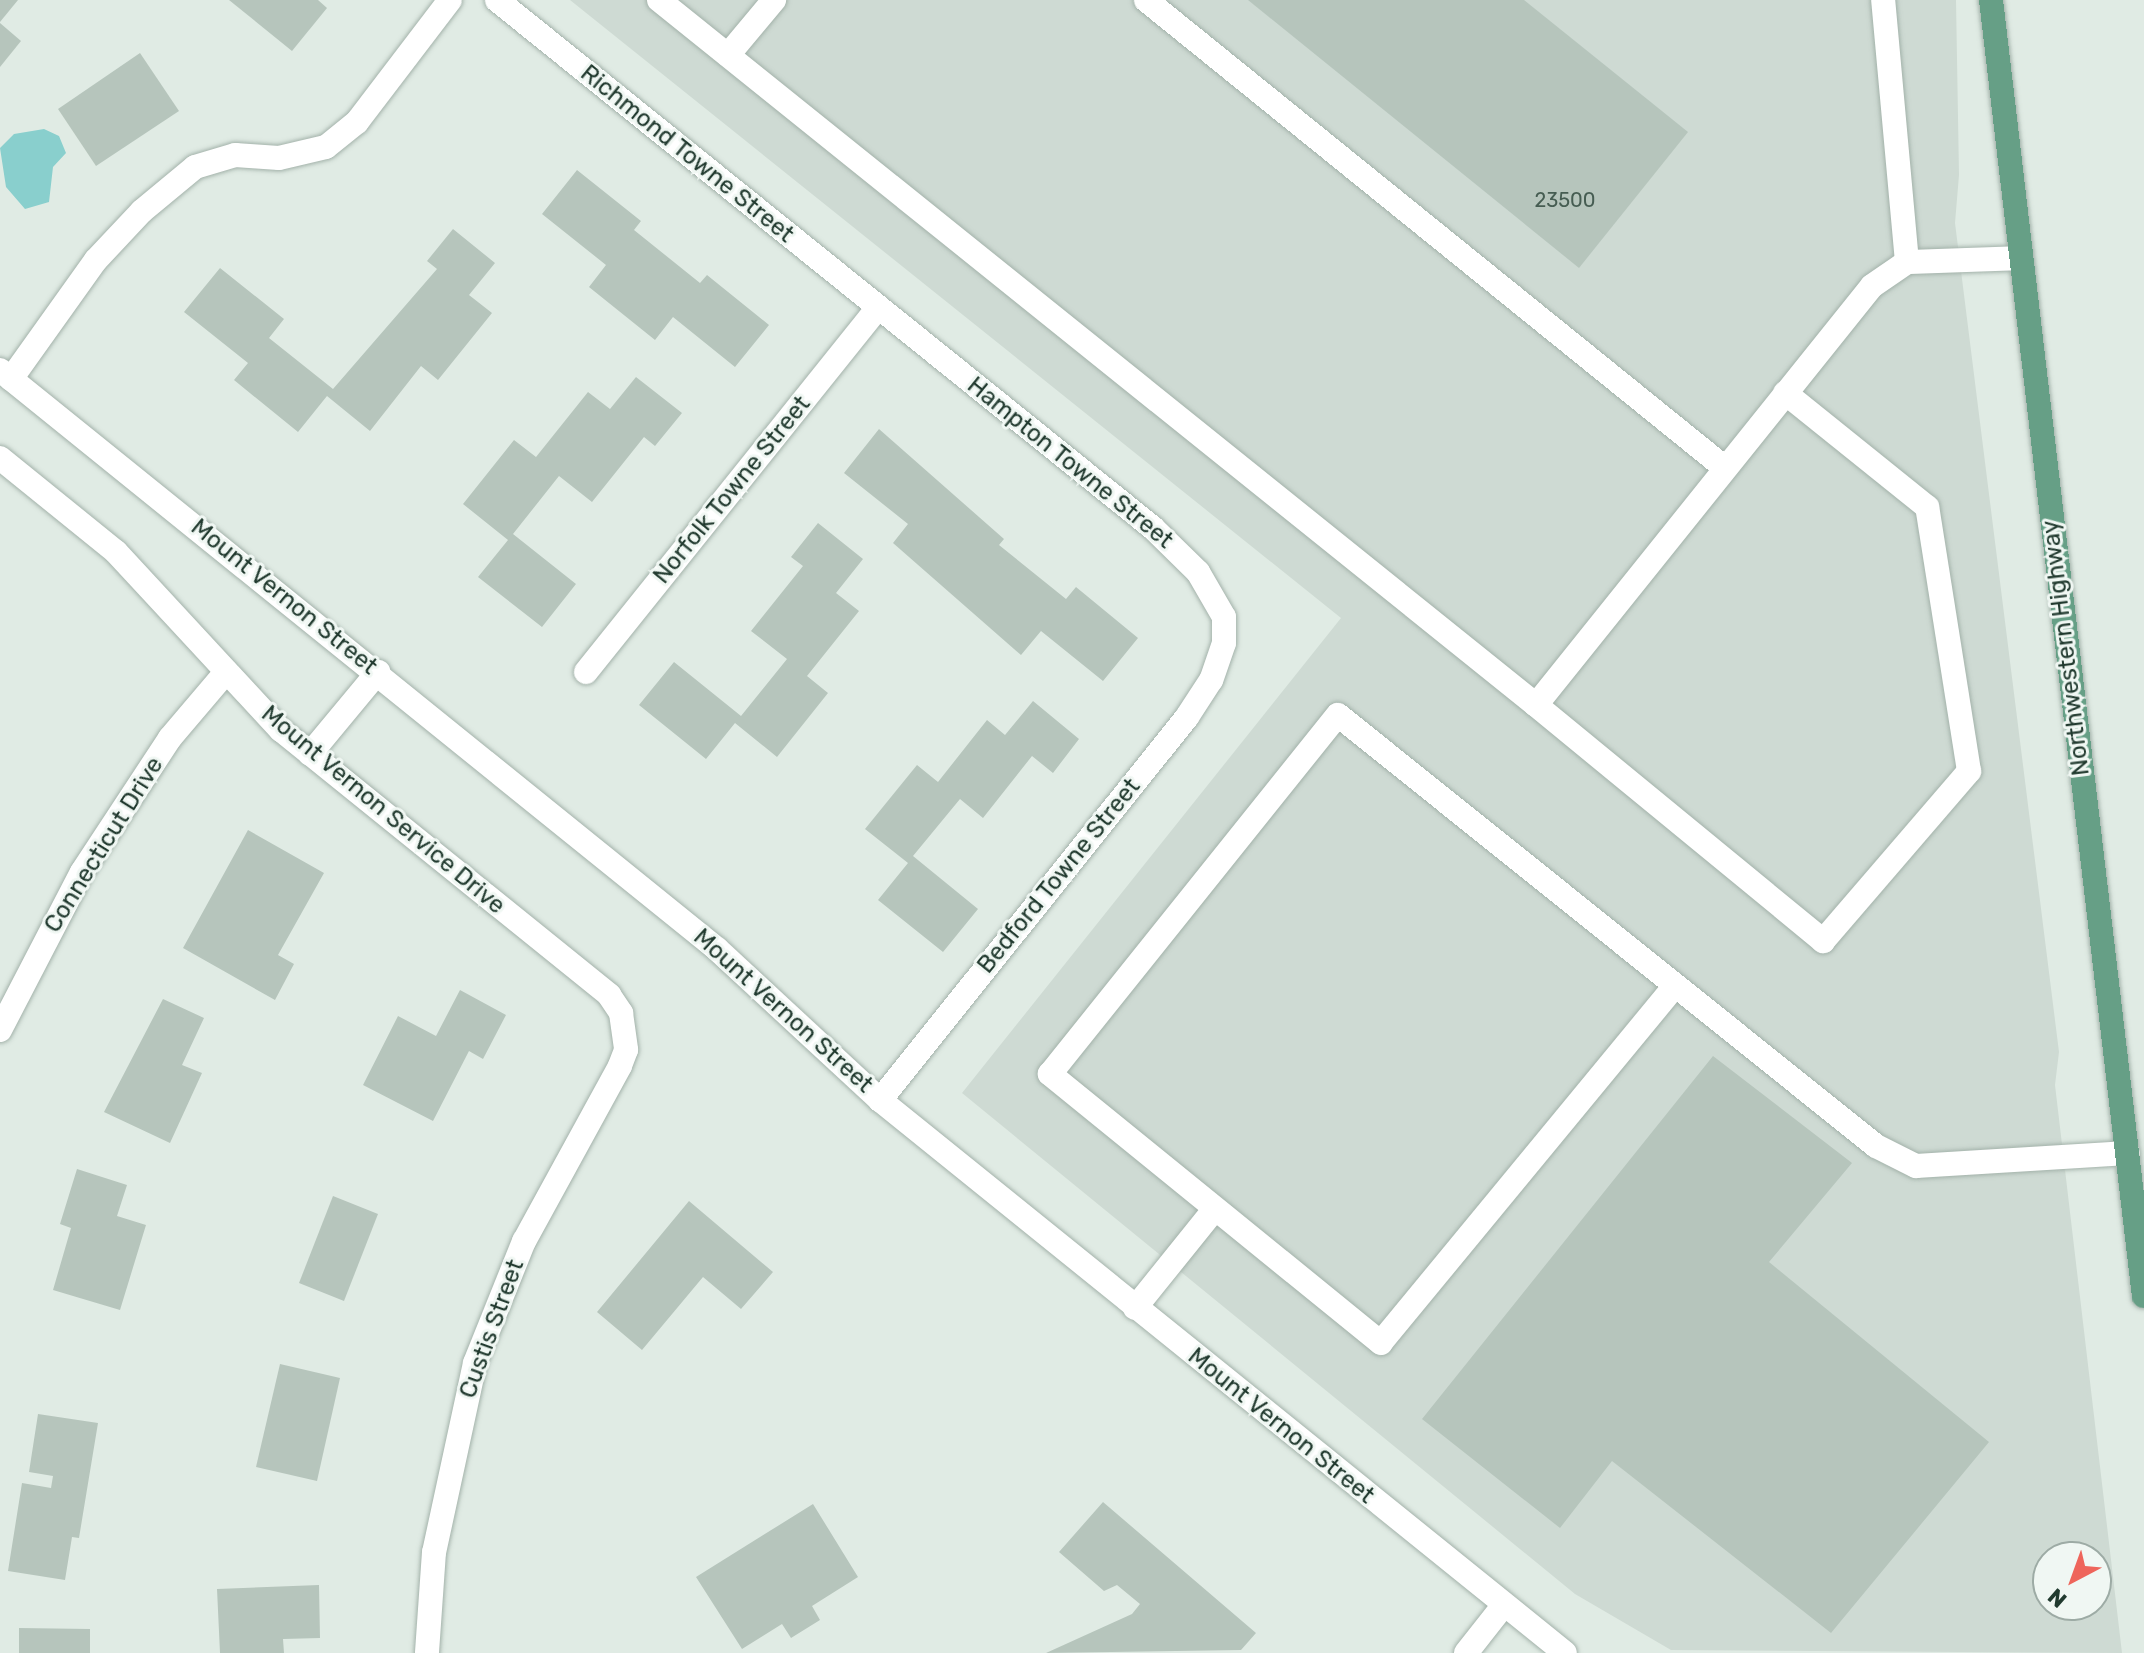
<!DOCTYPE html>
<style>
body{margin:0}
#map{position:relative;width:2144px;height:1653px;overflow:hidden;background:#e0ebe4;font-family:Rubik,sans-serif}
div>[style]{position:absolute}
.built>*{inset:0;background:#cedad3}
.water>*{inset:0;background:#89cfcd}
.building>*{inset:0;background:#b6c5bc}
.roads{filter:drop-shadow(0 0 2px #a3b2aa) drop-shadow(0 0 2px #a3b2aa)}
.minor>*{height:24px;margin:-12px;padding:0 12px;transform-origin:12px;border-radius:12px;background:#fff}
.major>*{height:24px;margin:-12px;padding:0 12px;transform-origin:12px;border-radius:12px;background:#669f86}
span{translate:-50% -50%;white-space:nowrap;text-align:center;line-height:1.15;-webkit-text-stroke:6px #f0f7f3;paint-order:stroke}
.number-label{font-size:20px;color:#465d52}
.number-label span{-webkit-text-stroke-width:0}
.street-label{font-size:24px;color:#213a2f}
.north{position:absolute;left:2032px;top:1541px;width:80px;height:80px;box-sizing:border-box;background:#f0f7f3;border:2px solid #9daba5;border-radius:50%;rotate:221deg;font-size:22px;font-weight:700;line-height:32px;text-align:center;color:#213a2f}
.north::after{content:'';display:block;margin:auto;width:28px;height:36px;background:#ee655b;clip-path:polygon(50% 0,100% 100%,50% 72%,0 100%)}
</style>
<div id="map">
<div class="built">
<div style="clip-path:polygon(evenodd,570px 0,1956px 0,1959px 175px,1955px 223px,2059px 1052px,2055px 1085px,2122px 1653px,1671px 1650px,1575px 1594px,962px 1093px,1341px 618px,570px 0,2048px 1557px,2096px 1557px,2096px 1605px,2048px 1605px,2048px 1557px)"></div>
</div>
<div class="water">
<div style="clip-path:polygon(44px 129px,59px 136px,66px 153px,53px 167px,49px 202px,25px 209px,6px 187px,0 148px,14px 134px)"></div>
</div>
<div class="building">
<div style="clip-path:polygon(0 0,18px 0,0 22px)"></div>
<div style="clip-path:polygon(229px 0,318px 0,327px 8px,292px 51px)"></div>
<div style="clip-path:polygon(1248px 0,1524px 0,1688px 132px,1579px 268px)"></div>
<div style="clip-path:polygon(0 23px,21px 41px,0 67px)"></div>
<div style="clip-path:polygon(140px 53px,179px 111px,96px 166px,58px 109px)"></div>
<div style="clip-path:polygon(577px 170px,641px 221px,634px 230px,700px 283px,707px 275px,769px 325px,735px 367px,673px 317px,655px 340px,589px 287px,606px 265px,542px 214px)"></div>
<div style="clip-path:polygon(453px 229px,495px 263px,469px 295px,492px 313px,438px 380px,421px 366px,370px 431px,327px 396px,298px 432px,234px 380px,248px 363px,184px 312px,220px 268px,284px 319px,269px 338px,333px 389px,437px 269px,427px 261px)"></div>
<div style="clip-path:polygon(636px 377px,682px 413px,655px 446px,644px 437px,592px 502px,559px 476px,513px 534px,576px 584px,542px 627px,478px 577px,508px 540px,463px 504px,514px 440px,536px 457px,588px 392px,610px 409px)"></div>
<div style="clip-path:polygon(879px 429px,1004px 539px,999px 545px,1066px 599px,1076px 587px,1138px 638px,1103px 681px,1041px 631px,1021px 655px,893px 543px,908px 524px,844px 473px)"></div>
<div style="clip-path:polygon(818px 523px,863px 559px,836px 593px,859px 611px,807px 676px,828px 693px,777px 757px,735px 723px,706px 759px,639px 705px,674px 662px,741px 716px,787px 659px,751px 631px,803px 566px,791px 557px)"></div>
<div style="clip-path:polygon(1033px 701px,1079px 739px,1053px 773px,1032px 756px,983px 818px,960px 799px,913px 856px,978px 909px,943px 952px,878px 900px,908px 863px,865px 829px,917px 765px,938px 782px,987px 720px,1005px 735px)"></div>
<div style="clip-path:polygon(248px 830px,324px 873px,278px 955px,294px 964px,275px 1000px,183px 948px)"></div>
<div style="clip-path:polygon(460px 990px,506px 1015px,483px 1059px,469px 1051px,433px 1121px,363px 1085px,398px 1016px,436px 1036px)"></div>
<div style="clip-path:polygon(163px 999px,204px 1018px,182px 1065px,202px 1073px,170px 1143px,104px 1112px)"></div>
<div style="clip-path:polygon(1713px 1056px,1852px 1163px,1769px 1262px,1989px 1442px,1831px 1633px,1612px 1461px,1560px 1528px,1422px 1419px)"></div>
<div style="clip-path:polygon(77px 1169px,127px 1185px,117px 1216px,146px 1225px,120px 1310px,53px 1290px,71px 1228px,60px 1224px)"></div>
<div style="clip-path:polygon(333px 1196px,378px 1214px,344px 1301px,299px 1283px)"></div>
<div style="clip-path:polygon(689px 1201px,773px 1272px,741px 1309px,703px 1277px,642px 1350px,597px 1312px)"></div>
<div style="clip-path:polygon(280px 1364px,340px 1378px,317px 1481px,256px 1467px)"></div>
<div style="clip-path:polygon(38px 1414px,98px 1423px,79px 1538px,72px 1537px,65px 1580px,8px 1571px,22px 1483px,51px 1488px,53px 1476px,29px 1472px)"></div>
<div style="clip-path:polygon(1103px 1502px,1256px 1633px,1241px 1650px,1046px 1653px,1132px 1614px,1140px 1604px,1117px 1585px,1104px 1591px,1059px 1552px)"></div>
<div style="clip-path:polygon(813px 1504px,858px 1577px,812px 1606px,820px 1620px,791px 1638px,782px 1624px,742px 1649px,696px 1577px)"></div>
<div style="clip-path:polygon(319px 1585px,320px 1638px,283px 1639px,284px 1653px,220px 1653px,217px 1589px)"></div>
<div style="clip-path:polygon(19px 1628px,90px 1629px,90px 1653px,19px 1653px)"></div>
</div>
<div class="roads">
<div class="minor">
<div style="left:497px;top:0;width:842px;rotate:38.83deg"></div>
<div style="left:1153px;top:528px;width:63px;rotate:44.4deg"></div>
<div style="left:1198px;top:572px;width:52px;rotate:60deg"></div>
<div style="left:1224px;top:617px;width:26px;rotate:90deg"></div>
<div style="left:1224px;top:643px;width:39px;rotate:109deg"></div>
<div style="left:1211px;top:680px;width:44px;rotate:123deg"></div>
<div style="left:1187px;top:717px;width:491px;rotate:128.7deg"></div>
<div style="left:659px;top:0;width:1125px;rotate:38.79deg"></div>
<div style="left:1536px;top:705px;width:537px;rotate:-51.27deg"></div>
<div style="left:1872px;top:286px;width:42px;rotate:-34.4deg"></div>
<div style="left:1907px;top:262px;width:263px;rotate:-95.2deg"></div>
<div style="left:1146px;top:0;width:744px;rotate:38.95deg"></div>
<div style="left:728px;top:55px;width:72px;rotate:-50.1deg"></div>
<div style="left:1907px;top:262px;width:112px;rotate:-2deg"></div>
<div style="left:0;top:370px;width:922px;rotate:38.92deg"></div>
<div style="left:717px;top:949px;width:222px;rotate:42.8deg"></div>
<div style="left:880px;top:1100px;width:880px;rotate:38.91deg"></div>
<div style="left:11px;top:379px;width:146px;rotate:-54.5deg"></div>
<div style="left:96px;top:260px;width:67px;rotate:-46.8deg"></div>
<div style="left:142px;top:211px;width:69px;rotate:-39.7deg"></div>
<div style="left:195px;top:167px;width:42px;rotate:-16.7deg"></div>
<div style="left:235px;top:155px;width:44px;rotate:3.9deg"></div>
<div style="left:279px;top:158px;width:48px;rotate:-13.2deg"></div>
<div style="left:326px;top:147px;width:40px;rotate:-39deg"></div>
<div style="left:357px;top:122px;width:153px;rotate:-52.7deg"></div>
<div style="left:0;top:458px;width:149px;rotate:39deg"></div>
<div style="left:116px;top:552px;width:243px;rotate:47.2deg"></div>
<div style="left:281px;top:730px;width:422px;rotate:38.9deg"></div>
<div style="left:609px;top:995px;width:22px;rotate:56deg"></div>
<div style="left:621px;top:1013px;width:37px;rotate:82deg"></div>
<div style="left:626px;top:1050px;width:17px;rotate:111deg"></div>
<div style="left:620px;top:1066px;width:200px;rotate:118.7deg"></div>
<div style="left:524px;top:1241px;width:131px;rotate:111.9deg"></div>
<div style="left:475px;top:1363px;width:193px;rotate:102.2deg"></div>
<div style="left:434px;top:1552px;width:101px;rotate:94deg"></div>
<div style="left:586px;top:672px;width:467px;rotate:-51.3deg"></div>
<div style="left:1536px;top:705px;width:372px;rotate:39.4deg"></div>
<div style="left:1823px;top:941px;width:224px;rotate:-49.3deg"></div>
<div style="left:1969px;top:771px;width:267px;rotate:-99deg"></div>
<div style="left:1927px;top:507px;width:182px;rotate:-141.2deg"></div>
<div style="left:310px;top:754px;width:107px;rotate:-50.3deg"></div>
<div style="left:1674px;top:987px;width:461px;rotate:129.5deg"></div>
<div style="left:1381px;top:1343px;width:427px;rotate:-140.9deg"></div>
<div style="left:1050px;top:1074px;width:460px;rotate:-51.3deg"></div>
<div style="left:1338px;top:715px;width:689px;rotate:38.7deg"></div>
<div style="left:1876px;top:1146px;width:45px;rotate:26.6deg"></div>
<div style="left:1916px;top:1166px;width:212px;rotate:-3.5deg"></div>
<div style="left:0;top:1030px;width:178px;rotate:-62.6deg"></div>
<div style="left:82px;top:872px;width:160px;rotate:-56.7deg"></div>
<div style="left:170px;top:738px;width:87px;rotate:-49.7deg"></div>
<div style="left:1135px;top:1308px;width:124px;rotate:-51.2deg"></div>
<div style="left:1466px;top:1653px;width:60px;rotate:-51.8deg"></div>
</div>
<div class="major">
<div style="left:1991px;top:0;width:1305px;rotate:83.27deg"></div>
</div>
</div>
<div class="number-label">
<span style="left:1565px;top:200px">23500</span>
</div>
<div class="street-label">
<span style="left:687px;top:154px;rotate:39deg">Richmond Towne Street</span>
<span style="left:1070px;top:463px;rotate:39deg">Hampton Towne Street</span>
<span style="left:732px;top:490px;rotate:-51deg">Norfolk Towne Street</span>
<span style="left:284px;top:597px;rotate:39deg">Mount Vernon Street</span>
<span style="left:2066px;top:648px;rotate:-97deg">Northwestern Highway</span>
<span style="left:383px;top:810px;rotate:40deg">Mount Vernon Service Drive</span>
<span style="left:104px;top:845px;rotate:-58deg">Connecticut Drive</span>
<span style="left:1059px;top:876px;rotate:-51deg">Bedford Towne Street</span>
<span style="left:783px;top:1011px;rotate:42deg">Mount Vernon Street</span>
<span style="left:492px;top:1329px;rotate:-70deg">Custis Street</span>
<span style="left:1281px;top:1426px;rotate:39deg">Mount Vernon Street</span>
</div>
<div class="north">N</div>
</div>
